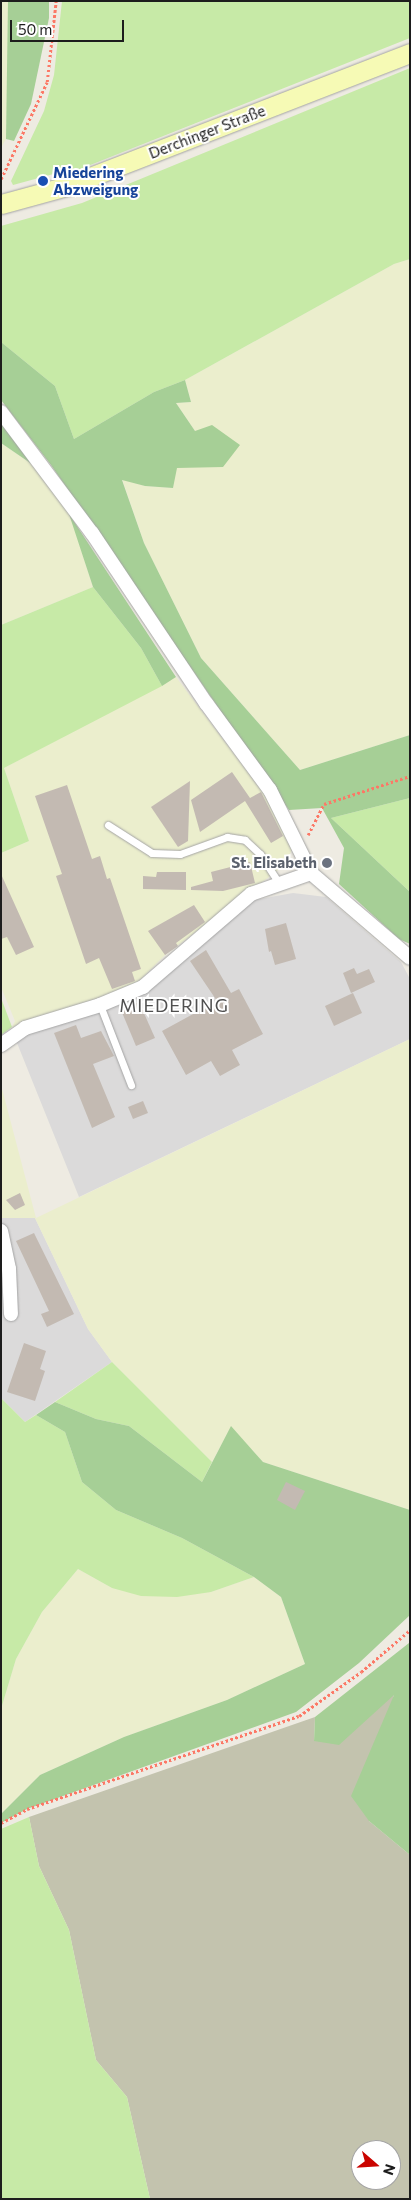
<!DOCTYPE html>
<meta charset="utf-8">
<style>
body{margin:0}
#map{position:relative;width:411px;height:2200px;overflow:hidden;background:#eeebe2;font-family:Commissioner,sans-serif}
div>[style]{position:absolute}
.residential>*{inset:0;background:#dbdada}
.construction>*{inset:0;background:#c3c3ae}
.farmland>*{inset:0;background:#ebeecd}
.grass>*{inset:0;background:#c7eaa7}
.forest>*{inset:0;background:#a6cf96}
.building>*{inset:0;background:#c3bab2}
.path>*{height:2.5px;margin-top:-1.25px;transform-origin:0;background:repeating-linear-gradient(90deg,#fc7866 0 2.5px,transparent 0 5px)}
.roads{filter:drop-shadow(0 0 1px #a4a4a4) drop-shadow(0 0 1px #a4a4a4)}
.lane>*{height:7px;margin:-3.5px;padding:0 3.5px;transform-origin:3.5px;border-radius:3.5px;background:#fff}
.street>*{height:14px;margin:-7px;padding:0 7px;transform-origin:7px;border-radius:7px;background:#fff}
.secondary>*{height:19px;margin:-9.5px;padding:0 9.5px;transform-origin:9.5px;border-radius:9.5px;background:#f6fab5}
.dots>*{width:14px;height:14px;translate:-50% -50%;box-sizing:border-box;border:2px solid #fff;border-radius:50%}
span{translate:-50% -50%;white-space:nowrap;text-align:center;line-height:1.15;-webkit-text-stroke:4px #fff;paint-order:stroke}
.street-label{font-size:15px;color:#1d1d1d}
.transit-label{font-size:15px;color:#164399;font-weight:700}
.left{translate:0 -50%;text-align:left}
.worship-label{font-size:15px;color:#5b616d;font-weight:700}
.right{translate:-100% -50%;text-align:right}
.quarter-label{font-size:18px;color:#505050;letter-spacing:1px}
.frame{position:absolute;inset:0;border:2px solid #1d1d1d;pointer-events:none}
.north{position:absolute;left:351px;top:2140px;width:50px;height:50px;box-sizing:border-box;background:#fff;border:1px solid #a5a5a5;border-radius:50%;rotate:109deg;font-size:14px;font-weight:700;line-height:20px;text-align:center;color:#1d1d1d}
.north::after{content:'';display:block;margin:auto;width:18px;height:22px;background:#ca0400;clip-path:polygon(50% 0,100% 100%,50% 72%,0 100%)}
.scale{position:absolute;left:10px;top:20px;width:114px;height:22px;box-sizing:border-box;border:2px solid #1d1d1d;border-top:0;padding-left:6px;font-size:15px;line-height:18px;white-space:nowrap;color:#1d1d1d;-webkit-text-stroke:4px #fff;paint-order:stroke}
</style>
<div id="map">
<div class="residential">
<div style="clip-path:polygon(293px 893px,326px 897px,401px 962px,410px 979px,410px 1039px,79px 1197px,15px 1038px,144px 989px,254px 900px)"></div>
<div style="clip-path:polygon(1px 1218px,35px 1218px,88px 1329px,112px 1362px,25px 1422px,1px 1398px)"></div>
</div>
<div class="construction">
<div style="clip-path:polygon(evenodd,394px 1694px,369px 1821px,410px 1855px,410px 2199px,150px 2199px,127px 2097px,96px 2060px,69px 1930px,39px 1866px,29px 1817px,315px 1717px,314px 1741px,394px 1694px,361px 2150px,391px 2150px,391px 2180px,361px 2180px,361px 2150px)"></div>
</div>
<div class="farmland">
<div style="clip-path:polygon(1px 1px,8px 1px,9px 48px,6px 139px,1px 148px)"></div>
<div style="clip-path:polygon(410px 259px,410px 735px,300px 770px,201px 658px,144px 543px,122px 479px,145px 486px,173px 488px,176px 467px,195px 431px,176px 403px,191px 402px,185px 380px,394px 264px)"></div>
<div style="clip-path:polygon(1px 443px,39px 469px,70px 515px,93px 587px,1px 625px)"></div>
<div style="clip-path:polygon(176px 677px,262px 791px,287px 833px,294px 845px,285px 865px,165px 955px,133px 987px,12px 1027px,15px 1021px,1px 987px,1px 853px,29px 841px,4px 768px)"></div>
<div style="clip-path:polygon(410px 1039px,410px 1510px,263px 1462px,231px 1427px,212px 1462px,112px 1362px,88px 1329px,35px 1218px,1px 1218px,1px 1085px,36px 1218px)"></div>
<div style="clip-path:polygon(78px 1569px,112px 1588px,211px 1592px,254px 1577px,281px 1597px,305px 1664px,227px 1700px,124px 1737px,40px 1775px,1px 1814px,1px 1709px,16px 1659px,42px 1612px)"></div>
</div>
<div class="grass">
<div style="clip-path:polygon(62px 1px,410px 1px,410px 38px,70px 173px,68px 170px,13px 185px,11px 181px,44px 111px,54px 75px)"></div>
<div style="clip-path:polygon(410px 68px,410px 259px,394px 264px,185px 380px,154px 392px,74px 439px,55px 386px,1px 342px,1px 226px,82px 203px)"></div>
<div style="clip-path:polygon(93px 587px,141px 648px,162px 686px,4px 768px,29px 841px,1px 853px,1px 625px)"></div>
<div style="clip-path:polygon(410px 798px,410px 892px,331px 818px)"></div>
<div style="clip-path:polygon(1px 998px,12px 1027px,1px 1035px)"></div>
<div style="clip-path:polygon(112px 1362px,212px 1462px,202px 1482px,129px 1426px,96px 1419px,55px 1402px)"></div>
<div style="clip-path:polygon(1px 1398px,25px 1422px,36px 1415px,65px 1432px,82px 1482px,116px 1510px,182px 1538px,254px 1577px,211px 1592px,177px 1597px,141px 1596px,112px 1588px,78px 1569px,42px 1612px,16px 1659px,1px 1709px)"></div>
<div style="clip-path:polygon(29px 1817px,39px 1866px,69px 1930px,96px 2060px,127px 2097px,150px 2199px,1px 2199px,1px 1829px)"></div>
</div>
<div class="forest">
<div style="clip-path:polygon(8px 1px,49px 1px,49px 18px,31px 104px,14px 141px,6px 139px)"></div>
<div style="clip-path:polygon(1px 342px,55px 386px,74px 439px,154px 392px,185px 380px,191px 402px,176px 403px,195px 431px,212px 425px,240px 445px,223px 467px,177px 468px,173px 488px,145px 486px,122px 480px,144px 543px,201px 658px,300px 770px,410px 735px,410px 798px,331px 818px,410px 892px,410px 944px,399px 939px,339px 884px,344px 848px,322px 808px,289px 810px,51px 465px,1px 400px)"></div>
<div style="clip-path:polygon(1px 421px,39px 469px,1px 443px)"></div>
<div style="clip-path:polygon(69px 514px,176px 677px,162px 686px,141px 648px,93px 587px)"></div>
<div style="clip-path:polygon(55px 1402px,96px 1419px,129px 1426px,202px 1482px,231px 1426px,263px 1462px,410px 1510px,410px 1615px,359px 1663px,296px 1712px,27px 1809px,1px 1823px,1px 1814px,40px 1775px,124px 1737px,227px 1700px,305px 1664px,281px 1597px,254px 1577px,182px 1538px,116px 1510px,82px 1482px,65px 1432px,36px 1415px)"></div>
<div style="clip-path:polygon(409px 1643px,410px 1643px,410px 1855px,369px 1821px,351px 1796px,394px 1695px,339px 1745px,314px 1741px,315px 1717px)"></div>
</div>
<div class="building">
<div style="clip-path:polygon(232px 772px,250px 798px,261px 792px,283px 836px,271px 843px,245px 801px,200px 832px,191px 800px)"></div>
<div style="clip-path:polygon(190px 781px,188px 841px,178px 847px,151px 807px)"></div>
<div style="clip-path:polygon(67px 785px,92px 859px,100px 856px,107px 879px,110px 878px,141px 969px,132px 972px,135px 981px,112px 989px,99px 958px,86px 964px,56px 876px,62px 874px,35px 796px)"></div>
<div style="clip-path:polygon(250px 862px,255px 883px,223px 891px,191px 890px,191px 887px,213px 881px,211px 872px)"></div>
<div style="clip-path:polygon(157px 872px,186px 872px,186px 890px,143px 889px,143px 876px,156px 877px)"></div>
<div style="clip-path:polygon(1px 874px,34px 947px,16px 955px,7px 937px,1px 939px)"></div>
<div style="clip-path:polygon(194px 905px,205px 922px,176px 943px,178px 946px,165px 955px,148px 931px)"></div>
<div style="clip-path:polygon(286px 923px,296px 959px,275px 965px,271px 951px,269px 952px,265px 929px)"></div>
<div style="clip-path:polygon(206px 950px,231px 993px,239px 989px,263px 1034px,232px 1050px,240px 1065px,220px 1076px,211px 1061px,186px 1075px,162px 1031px,217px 1001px,190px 961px)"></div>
<div style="clip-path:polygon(354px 968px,357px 974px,369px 969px,375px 982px,351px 993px,343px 973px)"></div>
<div style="clip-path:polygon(353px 993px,362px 1013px,334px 1026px,325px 1006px)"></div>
<div style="clip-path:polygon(139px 1002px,155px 1038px,136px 1046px,121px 1010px)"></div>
<div style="clip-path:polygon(76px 1025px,81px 1038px,101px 1031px,114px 1056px,93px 1064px,115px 1117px,92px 1128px,54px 1033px)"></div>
<div style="clip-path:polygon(143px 1101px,148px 1113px,133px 1119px,128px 1107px)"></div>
<div style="clip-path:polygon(20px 1193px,25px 1205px,15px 1210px,6px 1200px)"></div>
<div style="clip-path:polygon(34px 1233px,74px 1314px,47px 1327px,41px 1314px,49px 1311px,16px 1241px)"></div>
<div style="clip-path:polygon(24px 1343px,46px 1351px,40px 1369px,45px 1371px,35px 1401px,7px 1392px)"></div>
<div style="clip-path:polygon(286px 1482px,305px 1491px,295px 1510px,277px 1500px)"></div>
</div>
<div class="path">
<div style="left:1px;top:179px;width:107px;rotate:-64.6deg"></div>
<div style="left:47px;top:82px;width:81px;rotate:-83.7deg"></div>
<div style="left:308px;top:835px;width:35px;rotate:-63deg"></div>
<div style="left:324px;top:804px;width:90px;rotate:-18deg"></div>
<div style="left:1px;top:1823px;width:30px;rotate:-28deg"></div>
<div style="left:27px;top:1809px;width:287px;rotate:-18.9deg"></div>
<div style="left:299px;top:1716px;width:76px;rotate:-35.4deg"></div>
<div style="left:361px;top:1672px;width:65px;rotate:-40.6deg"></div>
</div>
<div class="roads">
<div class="lane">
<div style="left:108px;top:825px;width:52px;rotate:32.5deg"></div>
<div style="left:152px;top:853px;width:28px;rotate:2deg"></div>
<div style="left:180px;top:854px;width:50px;rotate:-19.9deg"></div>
<div style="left:227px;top:837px;width:18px;rotate:9deg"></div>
<div style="left:245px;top:840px;width:21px;rotate:43deg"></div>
<div style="left:260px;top:854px;width:33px;rotate:57deg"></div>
<div style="left:100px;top:1005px;width:86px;rotate:68.8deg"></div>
</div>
<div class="street">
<div style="left:1px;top:412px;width:151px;rotate:53.1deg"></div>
<div style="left:92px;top:533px;width:205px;rotate:56.2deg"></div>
<div style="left:206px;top:703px;width:108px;rotate:53.7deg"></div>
<div style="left:270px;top:790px;width:93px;rotate:63.7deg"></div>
<div style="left:311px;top:873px;width:130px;rotate:40.6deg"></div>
<div style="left:1px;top:1045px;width:29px;rotate:-35deg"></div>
<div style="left:25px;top:1028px;width:78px;rotate:-17deg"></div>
<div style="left:100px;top:1005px;width:47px;rotate:-22.7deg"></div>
<div style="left:143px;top:987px;width:143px;rotate:-40.7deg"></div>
<div style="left:251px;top:894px;width:64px;rotate:-19.3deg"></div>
<div style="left:1px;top:1231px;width:39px;rotate:78deg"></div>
<div style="left:9px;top:1269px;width:45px;rotate:87.5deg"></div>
</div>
<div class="secondary">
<div style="left:1px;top:204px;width:68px;rotate:-15.3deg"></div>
<div style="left:67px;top:186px;width:368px;rotate:-21.2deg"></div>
</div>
</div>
<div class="dots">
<div style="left:43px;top:181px;background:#1a4fb4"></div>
<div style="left:327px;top:863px;background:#6b7280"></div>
</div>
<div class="street-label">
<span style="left:207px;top:132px;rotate:-21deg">Derchinger Straße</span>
</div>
<div class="transit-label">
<span class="left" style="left:53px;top:181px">Miedering<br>Abzweigung</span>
</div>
<div class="worship-label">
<span class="right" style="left:317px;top:863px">St. Elisabeth</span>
</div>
<div class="quarter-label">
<span style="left:174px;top:1005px">MIEDERING</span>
</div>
<div class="frame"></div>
<div class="north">N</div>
<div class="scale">50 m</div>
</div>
